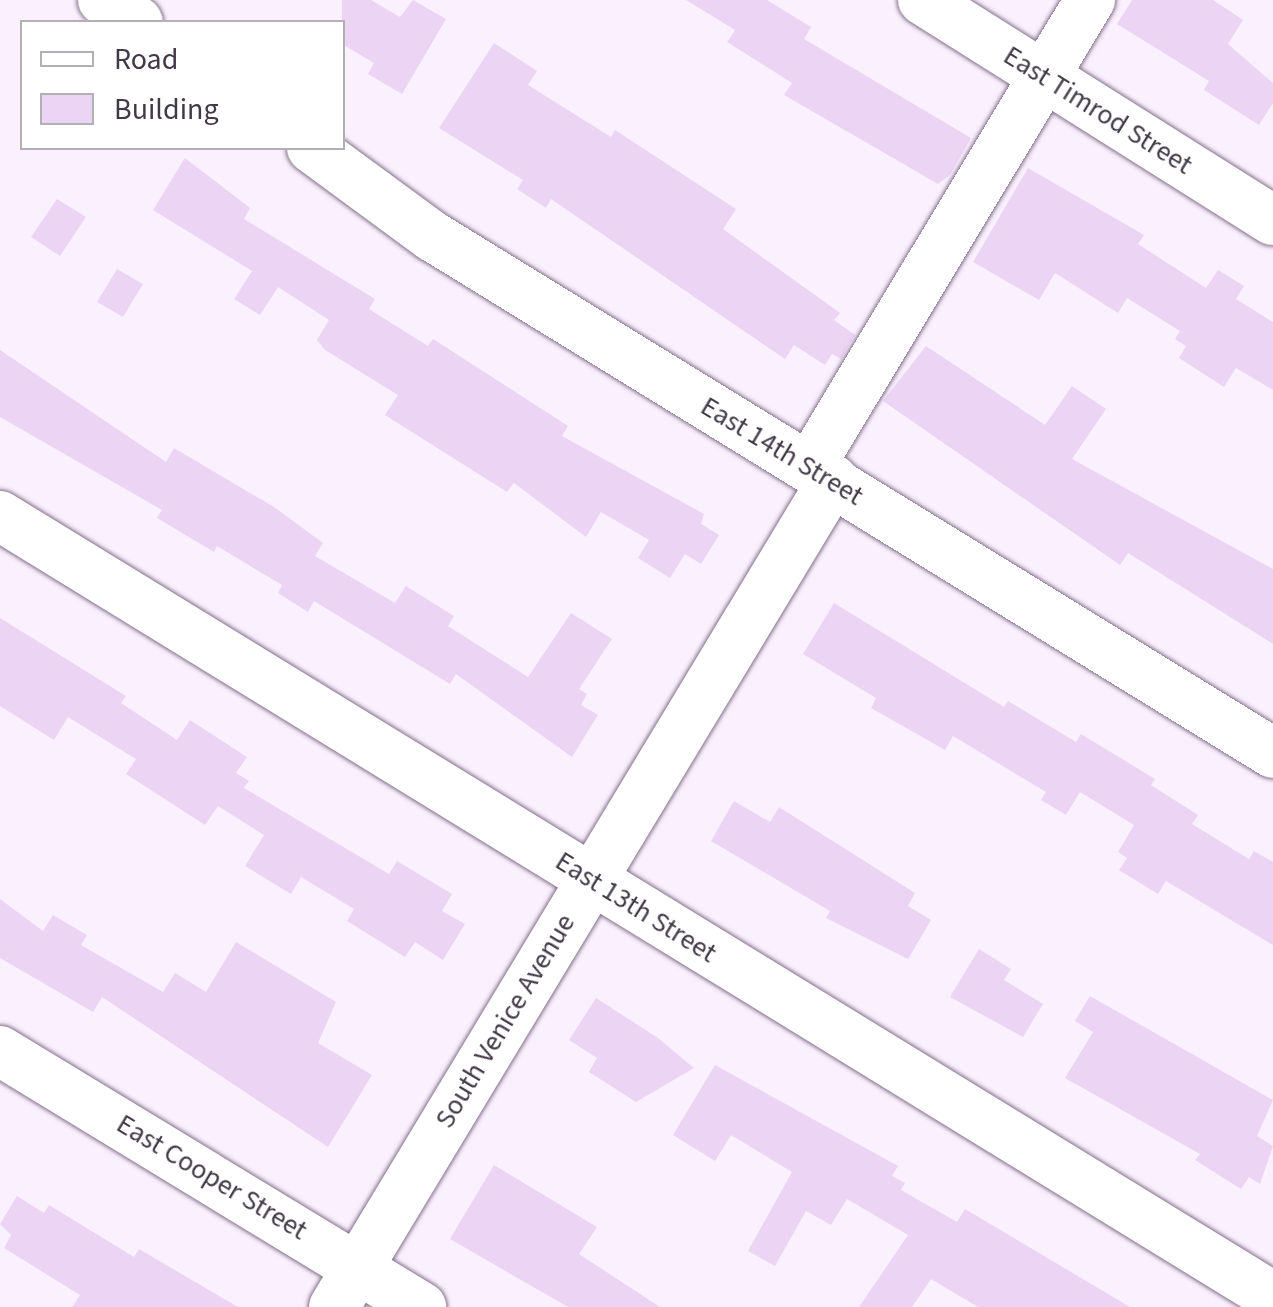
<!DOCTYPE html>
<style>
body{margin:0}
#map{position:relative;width:1273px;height:1307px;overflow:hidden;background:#fbf1fe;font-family:"Source Sans 3",sans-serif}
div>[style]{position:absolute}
.building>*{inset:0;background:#ebd4f4}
.roads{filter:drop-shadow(0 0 2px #836f8b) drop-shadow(0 0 2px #836f8b)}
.minor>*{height:50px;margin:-25px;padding:0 25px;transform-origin:25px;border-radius:25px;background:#fff}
span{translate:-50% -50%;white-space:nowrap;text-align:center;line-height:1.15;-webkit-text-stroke:8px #fff;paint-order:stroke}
.street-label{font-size:28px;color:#423946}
.legend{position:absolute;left:20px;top:20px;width:325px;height:130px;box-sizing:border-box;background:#fff;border:2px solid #b3b0b5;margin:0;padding:12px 18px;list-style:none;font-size:30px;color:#423946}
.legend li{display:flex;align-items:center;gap:20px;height:50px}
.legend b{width:50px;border:2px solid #b3b0b5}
</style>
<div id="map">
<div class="building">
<div style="clip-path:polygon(342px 0,371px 0,400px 17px,413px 0,446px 19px,402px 94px,368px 74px,374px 63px,342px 44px)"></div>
<div style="clip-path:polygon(686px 0,767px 0,811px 27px,804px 39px,971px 138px,950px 175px,938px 184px,784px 95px,792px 83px,727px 42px,735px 30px)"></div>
<div style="clip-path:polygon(1132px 0,1213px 0,1243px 20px,1228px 44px,1273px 83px,1273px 103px,1259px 125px,1204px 90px,1209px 81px,1117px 24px)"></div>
<div style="clip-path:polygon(494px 43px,537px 71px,528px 85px,611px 137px,615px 130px,736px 209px,723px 229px,840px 313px,834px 320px,855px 335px,841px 359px,832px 354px,825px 365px,794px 345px,785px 359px,551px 199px,546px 208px,517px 189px,523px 180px,439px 128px)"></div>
<div style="clip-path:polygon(185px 158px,250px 208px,244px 219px,375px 299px,369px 309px,428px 346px,433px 339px,568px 426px,562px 436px,704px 514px,701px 524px,719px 535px,701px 564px,685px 554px,670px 578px,638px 558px,649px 540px,601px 512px,586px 537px,514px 483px,507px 492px,385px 415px,398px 395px,325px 350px,317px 340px,329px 320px,278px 287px,260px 315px,234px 299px,252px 271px,153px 210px)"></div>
<div style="clip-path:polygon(1028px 168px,1144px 235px,1138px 244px,1206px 288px,1218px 270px,1244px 286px,1236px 299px,1273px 322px,1273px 390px,1236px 368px,1224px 387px,1179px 358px,1186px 346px,1175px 339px,1180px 331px,1127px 298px,1118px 313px,1055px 273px,1039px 300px,973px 262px)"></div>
<div style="clip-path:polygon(57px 199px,86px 217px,60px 256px,31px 237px)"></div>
<div style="clip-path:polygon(117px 269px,143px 284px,123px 317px,97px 302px)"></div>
<div style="clip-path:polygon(926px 346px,1045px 425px,1072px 386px,1106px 409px,1072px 459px,1273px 569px,1273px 644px,1128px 553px,1120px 565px,883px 401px)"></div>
<div style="clip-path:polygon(0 350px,166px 462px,174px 448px,274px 507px,323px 543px,315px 556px,395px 603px,406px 586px,454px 616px,448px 626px,528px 677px,571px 613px,612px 639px,579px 689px,587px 694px,581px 705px,598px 715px,572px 757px,456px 674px,450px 684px,314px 601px,308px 612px,278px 593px,282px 585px,217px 546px,214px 552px,157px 518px,162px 510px,0 417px)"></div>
<div style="clip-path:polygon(834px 603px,1004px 707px,1008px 701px,1076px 742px,1081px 734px,1155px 779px,1151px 785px,1198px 815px,1192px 824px,1249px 859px,1254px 851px,1273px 862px,1273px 945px,1166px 881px,1158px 894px,1119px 870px,1127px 858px,1118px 852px,1134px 825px,1080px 792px,1066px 815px,1041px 800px,1046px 792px,953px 736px,945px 750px,871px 708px,876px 698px,803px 654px)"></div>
<div style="clip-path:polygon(0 618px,126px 696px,121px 703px,177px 740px,190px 720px,247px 757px,236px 773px,249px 781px,244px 788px,389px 874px,397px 861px,452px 894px,442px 911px,465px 924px,443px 960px,415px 942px,405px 957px,347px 921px,354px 909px,301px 877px,291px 894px,245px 866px,264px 835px,218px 806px,205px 825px,126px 774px,136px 759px,68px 717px,54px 740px,0 706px)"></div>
<div style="clip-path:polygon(734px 801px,770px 822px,779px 807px,915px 893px,908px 906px,931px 920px,908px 959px,826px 918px,830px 911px,711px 841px)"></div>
<div style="clip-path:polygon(0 899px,43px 931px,53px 915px,87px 935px,81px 945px,163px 992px,175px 973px,206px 992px,236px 942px,336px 1002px,318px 1043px,372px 1075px,328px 1147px,102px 997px,93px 1012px,0 958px)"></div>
<div style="clip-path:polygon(979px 949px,1011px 969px,1004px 980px,1043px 1004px,1023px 1037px,950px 997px)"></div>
<div style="clip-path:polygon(1090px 996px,1273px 1100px,1257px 1136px,1273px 1146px,1260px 1184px,1249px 1177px,1241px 1189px,1195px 1160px,1200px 1154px,1065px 1078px,1093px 1032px,1075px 1021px)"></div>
<div style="clip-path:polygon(596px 998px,658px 1038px,694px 1068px,636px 1102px,589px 1072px,597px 1058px,569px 1040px)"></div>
<div style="clip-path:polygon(715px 1065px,898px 1166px,892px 1176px,905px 1183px,901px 1190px,957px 1222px,965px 1209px,1130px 1307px,978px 1307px,931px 1279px,912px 1307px,859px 1307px,908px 1235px,847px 1199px,831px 1225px,806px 1211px,775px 1266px,748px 1251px,792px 1172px,731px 1135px,715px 1161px,673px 1135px)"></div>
<div style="clip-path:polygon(494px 1165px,597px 1227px,579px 1254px,660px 1307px,568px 1307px,450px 1239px)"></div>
<div style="clip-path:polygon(17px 1196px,44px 1213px,49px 1205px,134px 1257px,139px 1249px,238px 1307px,72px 1307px,80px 1295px,4px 1248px,11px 1235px,0 1224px)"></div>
</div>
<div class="roads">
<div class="minor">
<div style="left:103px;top:0;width:41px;rotate:32.2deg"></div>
<div style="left:923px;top:0;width:413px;rotate:32.2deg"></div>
<div style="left:312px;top:148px;width:149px;rotate:36.3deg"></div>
<div style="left:432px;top:236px;width:987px;rotate:31.58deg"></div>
<div style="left:810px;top:466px;width:544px;rotate:-59deg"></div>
<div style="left:0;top:516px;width:1493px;rotate:31.53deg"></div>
<div style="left:0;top:1051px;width:493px;rotate:31.3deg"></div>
<div style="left:334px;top:1307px;width:966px;rotate:-58.89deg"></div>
</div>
</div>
<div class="street-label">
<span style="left:1098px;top:110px;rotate:32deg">East Timrod Street</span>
<span style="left:782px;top:451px;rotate:31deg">East 14th Street</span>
<span style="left:636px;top:907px;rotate:32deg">East 13th Street</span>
<span style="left:505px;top:1021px;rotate:-59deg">South Venice Avenue</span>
<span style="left:212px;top:1177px;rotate:31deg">East Cooper Street</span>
</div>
<ul class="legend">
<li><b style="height:12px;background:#fff"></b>Road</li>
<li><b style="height:28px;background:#ebd4f4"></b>Building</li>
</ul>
</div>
